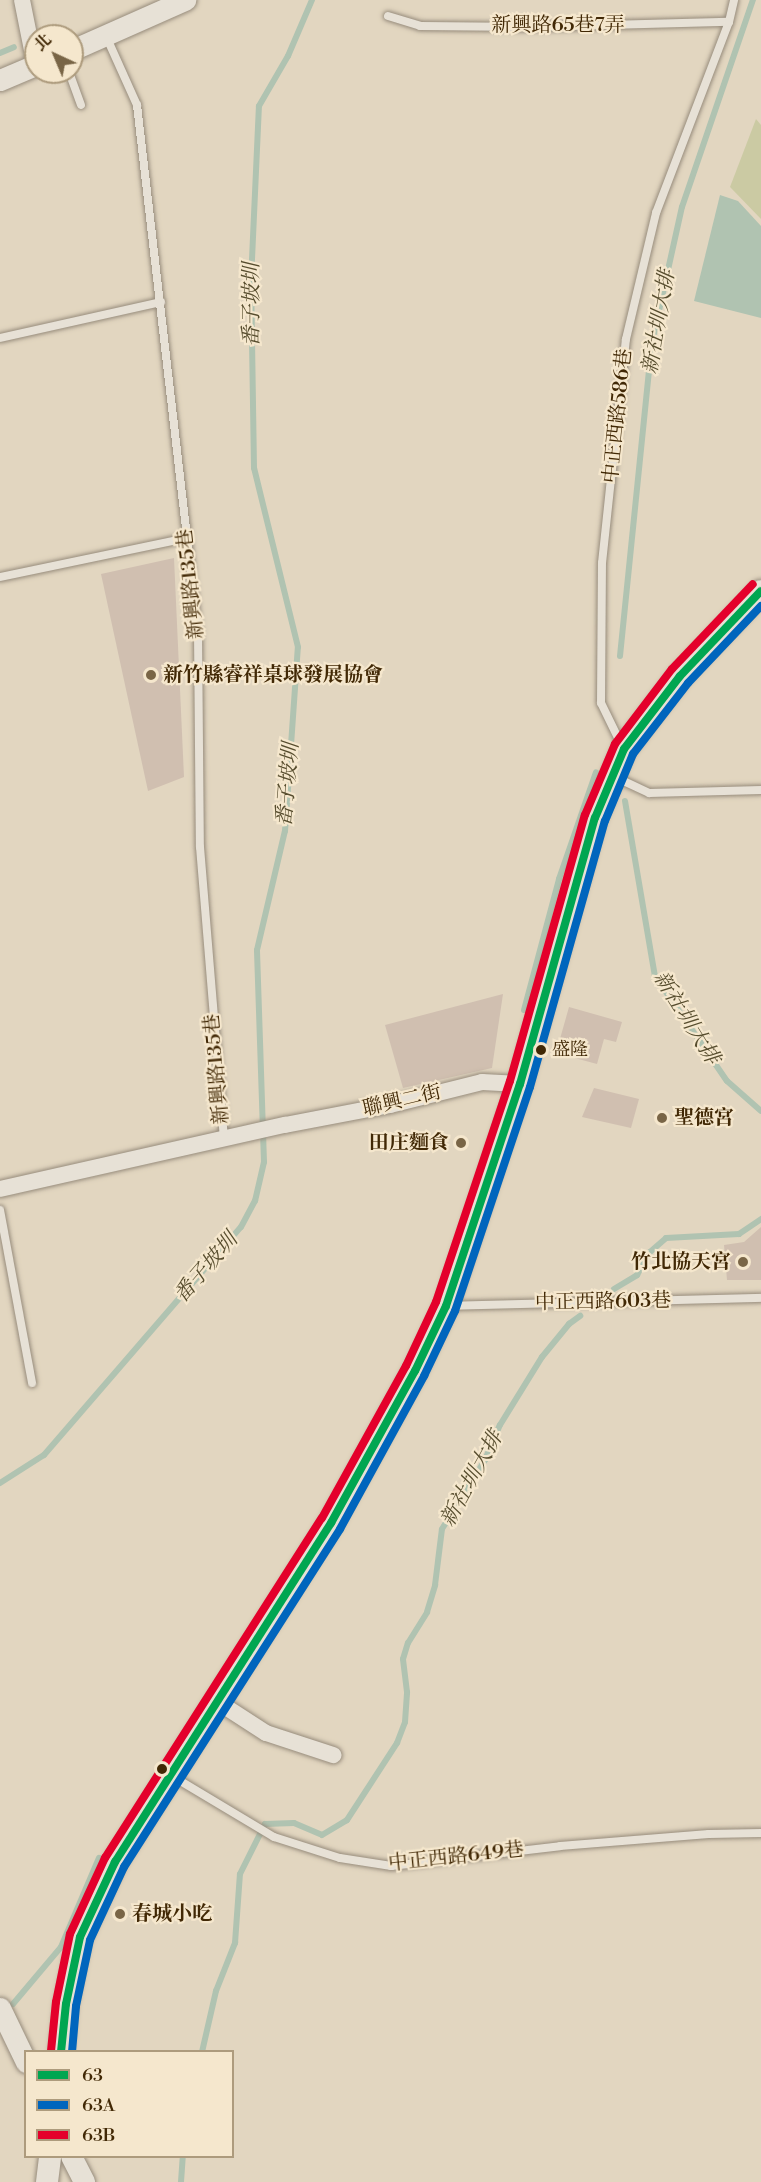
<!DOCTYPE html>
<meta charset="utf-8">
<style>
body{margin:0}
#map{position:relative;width:761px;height:2182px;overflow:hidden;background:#e2d6c0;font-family:"Libre Bodoni","Noto Serif TC",serif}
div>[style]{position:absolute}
.green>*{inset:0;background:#cbcaa3}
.water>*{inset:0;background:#b0c3b1}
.stream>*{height:6px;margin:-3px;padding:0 3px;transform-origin:3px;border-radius:3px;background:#b0c3b1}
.building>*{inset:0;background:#d0bfb0}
.roads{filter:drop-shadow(0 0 2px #978c7c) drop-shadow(0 0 2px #978c7c)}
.service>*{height:8px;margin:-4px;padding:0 4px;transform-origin:4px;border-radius:4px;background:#e7e1d6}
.minor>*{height:16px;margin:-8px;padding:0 8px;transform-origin:8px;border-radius:8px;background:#e7e1d6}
.tertiary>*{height:21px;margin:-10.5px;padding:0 10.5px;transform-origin:10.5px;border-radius:10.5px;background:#e7e1d6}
.secondary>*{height:22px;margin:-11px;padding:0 11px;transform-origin:11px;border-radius:11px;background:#e7e1d6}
.bus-1>*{height:8px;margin:-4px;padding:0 4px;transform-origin:4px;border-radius:4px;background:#00a651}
.bus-2>*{height:8px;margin:-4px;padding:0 4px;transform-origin:4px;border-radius:4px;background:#0065bd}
.bus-3>*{height:8px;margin:-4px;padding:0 4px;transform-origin:4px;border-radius:4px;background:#e4002b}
.dots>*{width:16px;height:16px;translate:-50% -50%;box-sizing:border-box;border:3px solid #f5e7cd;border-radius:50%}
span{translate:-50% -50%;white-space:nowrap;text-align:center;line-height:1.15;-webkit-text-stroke:4.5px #f5e7cd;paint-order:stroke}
.bus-label{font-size:18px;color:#412805}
.left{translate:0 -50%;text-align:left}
.street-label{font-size:20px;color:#412805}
.poi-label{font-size:20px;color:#412805;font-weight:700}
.right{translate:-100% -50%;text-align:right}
.water-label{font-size:21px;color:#574d2e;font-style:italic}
.legend{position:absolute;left:24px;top:2050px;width:210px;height:108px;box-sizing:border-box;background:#f5e7cd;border:2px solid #ad9b7d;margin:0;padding:8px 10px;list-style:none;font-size:18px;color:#412805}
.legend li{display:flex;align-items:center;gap:12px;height:30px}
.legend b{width:30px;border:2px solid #ad9b7d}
.north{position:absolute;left:24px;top:24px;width:60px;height:60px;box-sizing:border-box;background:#f5e7cd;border:2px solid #ad9b7d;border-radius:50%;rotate:316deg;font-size:16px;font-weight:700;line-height:24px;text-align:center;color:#412805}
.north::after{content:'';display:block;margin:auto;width:21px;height:27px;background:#796546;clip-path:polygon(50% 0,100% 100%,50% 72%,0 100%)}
</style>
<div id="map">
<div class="green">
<div style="clip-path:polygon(756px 119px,761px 125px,761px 219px,730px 187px)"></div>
</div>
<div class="water">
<div style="clip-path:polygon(720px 195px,738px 201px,761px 226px,761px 318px,694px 301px)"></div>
</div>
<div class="stream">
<div style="left:0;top:53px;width:15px;rotate:-23deg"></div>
<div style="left:620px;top:656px;width:316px;rotate:-84.2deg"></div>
<div style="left:652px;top:342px;width:138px;rotate:-77.5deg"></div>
<div style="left:682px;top:207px;width:219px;rotate:-71.1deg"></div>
<div style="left:625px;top:801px;width:178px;rotate:80.3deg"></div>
<div style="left:655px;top:976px;width:127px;rotate:55.6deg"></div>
<div style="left:727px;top:1081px;width:45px;rotate:41.4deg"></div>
<div style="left:524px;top:1010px;width:136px;rotate:-75deg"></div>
<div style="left:559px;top:879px;width:113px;rotate:-70.9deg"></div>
<div style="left:614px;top:1289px;width:27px;rotate:-31deg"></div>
<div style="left:637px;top:1275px;width:26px;rotate:-61deg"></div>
<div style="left:650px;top:1252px;width:21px;rotate:-41deg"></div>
<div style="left:666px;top:1238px;width:73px;rotate:-3.1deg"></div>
<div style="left:739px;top:1234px;width:27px;rotate:-34deg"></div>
<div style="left:0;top:1483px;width:52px;rotate:-32.5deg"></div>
<div style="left:44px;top:1455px;width:301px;rotate:-49.2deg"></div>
<div style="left:241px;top:1227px;width:30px;rotate:-62deg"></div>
<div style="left:255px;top:1201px;width:40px;rotate:-77deg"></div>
<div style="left:264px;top:1162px;width:212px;rotate:-91.9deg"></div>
<div style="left:257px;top:950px;width:122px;rotate:-76.8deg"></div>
<div style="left:285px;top:831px;width:184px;rotate:-86deg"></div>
<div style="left:298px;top:647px;width:184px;rotate:-103.8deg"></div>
<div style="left:254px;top:468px;width:187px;rotate:-90.9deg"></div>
<div style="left:251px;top:281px;width:175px;rotate:-87.4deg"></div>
<div style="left:259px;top:106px;width:58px;rotate:-59.9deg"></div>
<div style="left:288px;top:56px;width:61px;rotate:-66.8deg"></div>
<div style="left:13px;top:2004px;width:75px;rotate:-49.9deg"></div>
<div style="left:61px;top:1947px;width:97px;rotate:-66.9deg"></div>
<div style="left:202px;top:2052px;width:63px;rotate:-77.1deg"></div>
<div style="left:216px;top:1991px;width:52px;rotate:-68.4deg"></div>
<div style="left:235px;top:1943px;width:69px;rotate:-85.9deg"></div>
<div style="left:240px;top:1874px;width:56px;rotate:-63.4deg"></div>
<div style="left:265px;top:1824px;width:29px;rotate:-2deg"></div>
<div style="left:294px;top:1823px;width:30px;rotate:23deg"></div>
<div style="left:322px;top:1835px;width:29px;rotate:-31deg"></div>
<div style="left:347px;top:1820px;width:92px;rotate:-57deg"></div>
<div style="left:397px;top:1743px;width:22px;rotate:-69deg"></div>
<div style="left:405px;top:1722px;width:30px;rotate:-86deg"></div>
<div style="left:407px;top:1692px;width:33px;rotate:-97deg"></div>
<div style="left:403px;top:1659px;width:17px;rotate:-73deg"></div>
<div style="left:408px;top:1643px;width:36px;rotate:-58deg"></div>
<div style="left:427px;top:1612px;width:28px;rotate:-73deg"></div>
<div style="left:435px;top:1585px;width:56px;rotate:-82.9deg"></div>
<div style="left:442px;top:1529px;width:81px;rotate:-58.1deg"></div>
<div style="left:485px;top:1460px;width:38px;rotate:-67deg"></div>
<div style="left:500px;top:1425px;width:80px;rotate:-58.3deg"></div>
<div style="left:542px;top:1357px;width:43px;rotate:-50.7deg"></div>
<div style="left:569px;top:1324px;width:14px;rotate:-36deg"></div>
<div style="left:181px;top:2182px;width:26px;rotate:-86deg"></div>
</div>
<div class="building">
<div style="clip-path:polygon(174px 558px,184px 777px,148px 791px,101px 574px)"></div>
<div style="clip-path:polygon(503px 994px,492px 1068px,403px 1088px,385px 1025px)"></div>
<div style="clip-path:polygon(569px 1007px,622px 1022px,616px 1042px,604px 1039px,597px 1064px,556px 1053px)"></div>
<div style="clip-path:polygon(594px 1088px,639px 1099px,631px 1128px,582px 1117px)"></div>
<div style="clip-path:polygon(761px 1227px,761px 1280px,727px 1280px,724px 1245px,744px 1242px)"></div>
</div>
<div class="roads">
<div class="service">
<div style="left:388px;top:16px;width:34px;rotate:17deg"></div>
<div style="left:420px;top:26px;width:112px;rotate:0.5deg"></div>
<div style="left:532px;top:27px;width:197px;rotate:-1.5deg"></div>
<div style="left:106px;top:36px;width:76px;rotate:65.8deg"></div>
<div style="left:137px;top:105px;width:531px;rotate:83.4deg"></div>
<div style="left:198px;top:632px;width:215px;rotate:89.5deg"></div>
<div style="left:200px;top:847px;width:294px;rotate:85.3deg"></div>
<div style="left:69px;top:72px;width:35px;rotate:70deg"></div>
<div style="left:0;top:338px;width:165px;rotate:-12.6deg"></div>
<div style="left:0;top:577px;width:190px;rotate:-11.8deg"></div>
<div style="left:622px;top:746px;width:48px;rotate:-116deg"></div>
<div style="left:601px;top:703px;width:140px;rotate:-89.6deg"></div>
<div style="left:602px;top:563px;width:225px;rotate:-83.9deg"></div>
<div style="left:626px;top:339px;width:130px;rotate:-76.6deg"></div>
<div style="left:656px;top:213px;width:204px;rotate:-69.1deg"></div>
<div style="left:729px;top:22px;width:23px;rotate:-77deg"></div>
<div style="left:615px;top:777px;width:38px;rotate:25deg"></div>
<div style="left:649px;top:793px;width:112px;rotate:-1.5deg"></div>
<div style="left:0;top:1210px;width:176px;rotate:79.5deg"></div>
<div style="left:447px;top:1306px;width:314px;rotate:-1.5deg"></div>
<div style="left:172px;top:1776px;width:119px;rotate:30.9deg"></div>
<div style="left:274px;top:1837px;width:69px;rotate:17.7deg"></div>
<div style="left:340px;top:1858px;width:52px;rotate:8.9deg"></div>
<div style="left:391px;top:1866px;width:170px;rotate:-6.7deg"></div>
<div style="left:560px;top:1846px;width:149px;rotate:-4.6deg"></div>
<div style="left:709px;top:1834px;width:52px;rotate:-1.1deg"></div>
</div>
<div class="minor">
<div style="left:22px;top:0;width:66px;rotate:78.7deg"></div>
<div style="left:0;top:1189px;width:292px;rotate:-12.7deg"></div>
<div style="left:285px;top:1125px;width:107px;rotate:-10.8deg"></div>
<div style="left:390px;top:1105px;width:95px;rotate:-14deg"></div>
<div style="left:482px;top:1082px;width:38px;rotate:3deg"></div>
<div style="left:218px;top:1702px;width:57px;rotate:32.9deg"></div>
<div style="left:266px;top:1733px;width:71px;rotate:18.2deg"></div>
</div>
<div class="tertiary">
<div style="left:72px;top:50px;width:124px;rotate:-23.9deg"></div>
<div style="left:0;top:80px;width:39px;rotate:-23deg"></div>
<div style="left:0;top:2008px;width:60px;rotate:64.3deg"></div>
<div style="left:71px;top:2156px;width:29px;rotate:63deg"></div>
</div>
<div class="secondary">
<div style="left:61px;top:2052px;width:48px;rotate:-84.1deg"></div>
<div style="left:66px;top:2004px;width:68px;rotate:-78.2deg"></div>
<div style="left:80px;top:1937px;width:83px;rotate:-65deg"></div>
<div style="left:115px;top:1862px;width:402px;rotate:-57.5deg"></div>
<div style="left:331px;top:1523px;width:174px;rotate:-61.1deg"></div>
<div style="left:415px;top:1371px;width:72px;rotate:-64.5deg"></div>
<div style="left:446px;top:1306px;width:234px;rotate:-71.6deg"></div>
<div style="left:520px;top:1084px;width:276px;rotate:-74.3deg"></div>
<div style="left:595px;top:818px;width:75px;rotate:-67.2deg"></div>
<div style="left:624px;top:749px;width:92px;rotate:-52.5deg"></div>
<div style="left:680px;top:676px;width:117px;rotate:-46.4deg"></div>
<div style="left:47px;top:2182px;width:26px;rotate:-83deg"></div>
</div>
</div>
<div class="bus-1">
<div style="left:61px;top:2052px;width:48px;rotate:-84.1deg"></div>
<div style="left:66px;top:2004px;width:68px;rotate:-78.2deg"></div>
<div style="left:80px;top:1937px;width:83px;rotate:-65deg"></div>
<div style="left:115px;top:1862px;width:402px;rotate:-57.5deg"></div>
<div style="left:331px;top:1523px;width:174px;rotate:-61.1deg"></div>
<div style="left:415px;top:1371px;width:72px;rotate:-64.5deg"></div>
<div style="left:446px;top:1306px;width:234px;rotate:-71.6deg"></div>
<div style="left:520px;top:1084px;width:276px;rotate:-74.3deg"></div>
<div style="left:595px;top:818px;width:75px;rotate:-67.2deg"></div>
<div style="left:624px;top:749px;width:92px;rotate:-52.5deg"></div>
<div style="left:680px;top:676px;width:117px;rotate:-46.4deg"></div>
</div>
<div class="bus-2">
<div style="left:72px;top:2052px;width:46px;rotate:-85deg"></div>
<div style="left:76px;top:2006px;width:67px;rotate:-78deg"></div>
<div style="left:90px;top:1940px;width:81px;rotate:-65deg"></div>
<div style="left:124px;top:1867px;width:401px;rotate:-57.4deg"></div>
<div style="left:340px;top:1529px;width:175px;rotate:-61.2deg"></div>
<div style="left:424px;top:1376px;width:72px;rotate:-64.5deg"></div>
<div style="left:455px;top:1311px;width:236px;rotate:-71.5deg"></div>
<div style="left:530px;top:1087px;width:276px;rotate:-74.3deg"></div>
<div style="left:605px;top:821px;width:73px;rotate:-67.3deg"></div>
<div style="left:633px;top:754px;width:90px;rotate:-52.2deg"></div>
<div style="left:688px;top:683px;width:106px;rotate:-46.5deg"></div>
</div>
<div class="bus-3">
<div style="left:51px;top:2051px;width:49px;rotate:-84.2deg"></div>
<div style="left:56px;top:2002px;width:69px;rotate:-78.4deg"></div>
<div style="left:70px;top:1934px;width:84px;rotate:-65.3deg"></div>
<div style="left:105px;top:1858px;width:403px;rotate:-57.5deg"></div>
<div style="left:322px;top:1518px;width:174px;rotate:-61.1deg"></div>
<div style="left:406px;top:1366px;width:71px;rotate:-64.9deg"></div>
<div style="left:436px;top:1302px;width:233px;rotate:-71.5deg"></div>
<div style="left:510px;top:1081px;width:276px;rotate:-74.3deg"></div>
<div style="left:585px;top:815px;width:77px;rotate:-67.1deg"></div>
<div style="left:615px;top:744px;width:94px;rotate:-52.8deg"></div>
<div style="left:672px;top:669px;width:117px;rotate:-46.4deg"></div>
</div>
<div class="dots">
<div style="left:151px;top:675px;background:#796546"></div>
<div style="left:541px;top:1050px;background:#412805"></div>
<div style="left:662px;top:1118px;background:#796546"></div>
<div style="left:461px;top:1143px;background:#796546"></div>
<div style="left:743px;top:1262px;background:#796546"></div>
<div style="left:162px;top:1769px;background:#412805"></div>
<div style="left:120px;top:1914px;background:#796546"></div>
</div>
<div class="bus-label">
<span class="left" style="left:552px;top:1050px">盛隆</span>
</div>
<div class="street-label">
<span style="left:558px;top:25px">新興路65巷7弄</span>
<span style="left:618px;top:416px;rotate:-84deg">中正西路586巷</span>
<span style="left:191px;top:584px;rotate:-96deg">新興路135巷</span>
<span style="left:217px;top:1069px;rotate:-95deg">新興路135巷</span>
<span style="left:402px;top:1101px;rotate:-13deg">聯興二街</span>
<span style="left:603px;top:1302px;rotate:-1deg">中正西路603巷</span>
<span style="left:456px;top:1857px;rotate:-6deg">中正西路649巷</span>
</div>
<div class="poi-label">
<span class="left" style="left:163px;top:675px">新竹縣睿祥桌球發展協會</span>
<span class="left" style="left:674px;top:1118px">聖德宮</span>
<span class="right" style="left:449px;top:1143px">田庄麵食</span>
<span class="right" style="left:731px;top:1262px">竹北協天宮</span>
<span class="left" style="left:132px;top:1914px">春城小吃</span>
</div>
<div class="water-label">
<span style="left:252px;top:305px;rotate:-90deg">番子坡圳</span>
<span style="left:659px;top:322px;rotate:-80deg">新社圳大排</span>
<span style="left:288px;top:785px;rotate:-85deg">番子坡圳</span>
<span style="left:686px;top:1018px;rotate:58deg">新社圳大排</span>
<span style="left:206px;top:1268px;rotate:-49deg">番子坡圳</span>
<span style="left:472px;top:1479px;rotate:-61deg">新社圳大排</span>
</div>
<ul class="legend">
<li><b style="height:8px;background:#00a651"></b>63</li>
<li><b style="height:8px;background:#0065bd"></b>63A</li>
<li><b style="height:8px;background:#e4002b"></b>63B</li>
</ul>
<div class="north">北</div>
</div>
